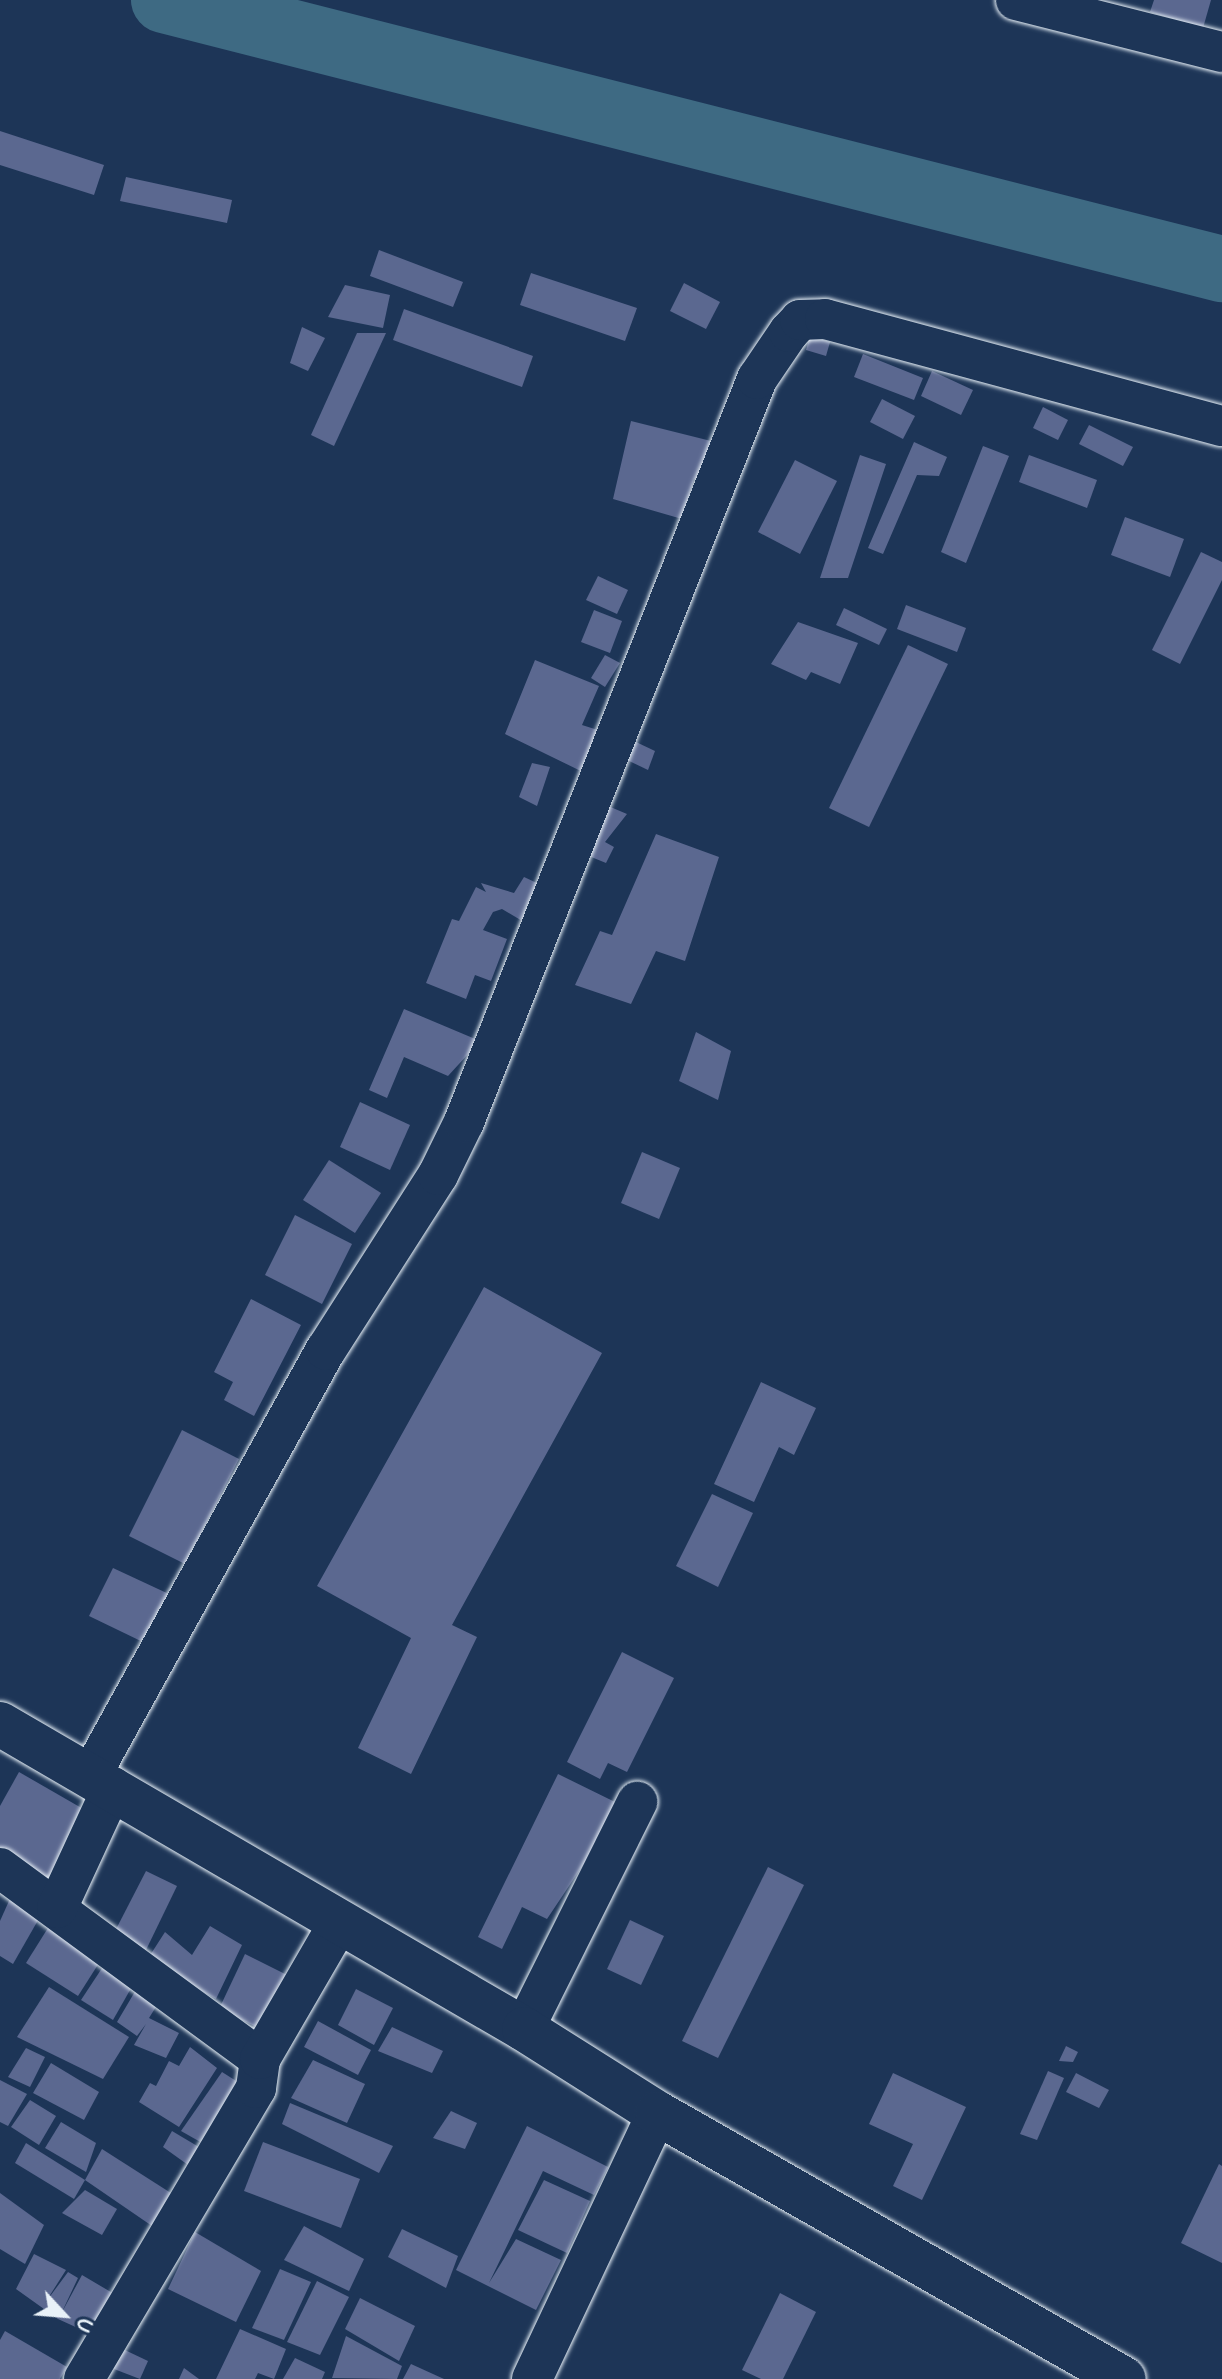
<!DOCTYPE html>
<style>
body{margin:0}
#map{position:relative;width:1222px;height:2379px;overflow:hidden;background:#1d3557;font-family:"Patrick Hand",sans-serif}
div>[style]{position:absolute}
.river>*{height:66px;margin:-33px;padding:0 33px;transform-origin:33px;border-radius:33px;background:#3e6a83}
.building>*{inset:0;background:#5b6890}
.roads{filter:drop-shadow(0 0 2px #e8f1f8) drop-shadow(0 0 2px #e8f1f8)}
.minor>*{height:40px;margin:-20px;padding:0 20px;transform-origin:20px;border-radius:20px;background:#1d3557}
.secondary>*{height:44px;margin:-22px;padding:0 22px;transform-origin:22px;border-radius:22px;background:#1d3557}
span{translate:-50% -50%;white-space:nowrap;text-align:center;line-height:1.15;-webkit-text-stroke:6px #1d3557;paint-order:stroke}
.north{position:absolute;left:24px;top:2275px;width:80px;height:80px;-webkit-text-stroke:6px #1d3557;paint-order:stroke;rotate:116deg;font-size:22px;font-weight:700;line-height:32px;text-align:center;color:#e8f1f8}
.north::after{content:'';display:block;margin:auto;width:28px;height:36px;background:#e8f1f8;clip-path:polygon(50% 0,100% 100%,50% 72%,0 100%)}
</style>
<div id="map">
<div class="river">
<div style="left:164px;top:0;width:1092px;rotate:14.27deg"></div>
</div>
<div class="building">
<div style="clip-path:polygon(1154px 0,1211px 0,1203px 28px,1150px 12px)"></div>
<div style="clip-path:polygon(0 131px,104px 165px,94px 195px,0 165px)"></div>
<div style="clip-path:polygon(126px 177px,232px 200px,227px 223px,120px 201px)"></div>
<div style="clip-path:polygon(379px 250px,463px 282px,453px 307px,370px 276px)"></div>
<div style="clip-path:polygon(531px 273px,637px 308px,625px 341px,520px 305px)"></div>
<div style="clip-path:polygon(684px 283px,720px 302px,706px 329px,670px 311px)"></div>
<div style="clip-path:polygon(345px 285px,390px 295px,383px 328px,328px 317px)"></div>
<div style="clip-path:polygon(404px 309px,533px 356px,522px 387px,393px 340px)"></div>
<div style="clip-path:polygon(302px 327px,325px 338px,308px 371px,290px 363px)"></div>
<div style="clip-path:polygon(357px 333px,386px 333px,334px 446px,311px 435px)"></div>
<div style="clip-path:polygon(810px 336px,830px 342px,826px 356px,806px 350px)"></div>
<div style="clip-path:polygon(863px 354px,923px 378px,914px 400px,854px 377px)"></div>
<div style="clip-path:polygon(932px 371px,973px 390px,961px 415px,921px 396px)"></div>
<div style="clip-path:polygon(882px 399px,915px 416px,903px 439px,870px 422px)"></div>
<div style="clip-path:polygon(1043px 407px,1068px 420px,1058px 440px,1033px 428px)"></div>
<div style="clip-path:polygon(631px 421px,711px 441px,701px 481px,694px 479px,682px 519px,613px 499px)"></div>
<div style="clip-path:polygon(1089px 425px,1133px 447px,1123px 466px,1079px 444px)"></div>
<div style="clip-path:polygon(914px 442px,947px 457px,939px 476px,917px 475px,883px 554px,868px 548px)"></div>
<div style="clip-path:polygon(983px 446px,1009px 456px,966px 563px,941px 552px)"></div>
<div style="clip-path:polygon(860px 455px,886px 464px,848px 578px,820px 578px)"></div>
<div style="clip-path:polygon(1029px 455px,1097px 480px,1087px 508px,1019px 482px)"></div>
<div style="clip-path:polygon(795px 460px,837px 481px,800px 554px,758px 532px)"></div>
<div style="clip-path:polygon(1125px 517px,1184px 539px,1170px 577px,1111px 555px)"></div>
<div style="clip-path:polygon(1201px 552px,1222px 562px,1222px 580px,1180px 664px,1152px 650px)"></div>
<div style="clip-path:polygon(598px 576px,628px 590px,617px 614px,586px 600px)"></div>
<div style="clip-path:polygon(906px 605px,966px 628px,957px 652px,897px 629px)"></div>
<div style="clip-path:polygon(844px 608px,887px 629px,879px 645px,836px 625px)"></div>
<div style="clip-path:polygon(594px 610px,622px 621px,610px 653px,581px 642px)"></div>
<div style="clip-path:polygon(798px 622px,858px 643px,840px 684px,811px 672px,806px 680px,771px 664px)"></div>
<div style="clip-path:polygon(908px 645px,948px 664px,869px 827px,829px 808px)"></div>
<div style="clip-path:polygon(605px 655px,620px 663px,605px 687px,591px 678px)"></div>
<div style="clip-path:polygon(535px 660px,599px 686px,582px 725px,601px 731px,591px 776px,505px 734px)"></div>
<div style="clip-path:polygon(636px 742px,655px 751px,648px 770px,625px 759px)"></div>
<div style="clip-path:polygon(532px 763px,550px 767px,537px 806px,519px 797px)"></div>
<div style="clip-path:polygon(601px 803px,627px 814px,605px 842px,614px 847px,606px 863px,579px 852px)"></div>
<div style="clip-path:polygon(656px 834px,719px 857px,685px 961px,656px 951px,631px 1004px,575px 985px,600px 931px,612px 935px)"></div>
<div style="clip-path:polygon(524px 877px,552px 890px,524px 922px,502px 909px,493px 912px,483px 930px,507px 939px,491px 981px,475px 975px,466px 999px,426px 983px,452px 919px,459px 921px,476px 887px,486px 892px,481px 883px,514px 893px)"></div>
<div style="clip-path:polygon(404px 1009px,480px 1041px,448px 1076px,404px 1057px,387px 1098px,369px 1090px)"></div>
<div style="clip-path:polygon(696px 1032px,731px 1051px,718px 1100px,679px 1081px)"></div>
<div style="clip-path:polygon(360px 1102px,410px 1125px,390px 1170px,340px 1147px)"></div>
<div style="clip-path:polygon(642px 1152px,680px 1168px,659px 1219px,621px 1203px)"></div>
<div style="clip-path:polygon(329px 1160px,381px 1193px,355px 1233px,303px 1200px)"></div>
<div style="clip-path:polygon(295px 1215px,352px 1244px,322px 1304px,265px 1275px)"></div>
<div style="clip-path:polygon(484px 1287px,602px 1353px,452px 1625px,477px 1637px,411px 1774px,358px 1748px,411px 1638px,317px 1586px)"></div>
<div style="clip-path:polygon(251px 1299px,301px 1325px,254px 1416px,224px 1400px,233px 1382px,214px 1372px)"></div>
<div style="clip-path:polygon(761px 1382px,816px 1408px,794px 1455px,779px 1447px,754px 1502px,714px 1484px)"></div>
<div style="clip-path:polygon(182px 1430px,239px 1459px,185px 1564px,129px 1536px)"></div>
<div style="clip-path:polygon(712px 1494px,753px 1513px,718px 1587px,676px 1566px)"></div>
<div style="clip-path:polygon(113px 1568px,171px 1595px,147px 1644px,89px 1616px)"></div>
<div style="clip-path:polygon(622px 1652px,674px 1678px,627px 1772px,608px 1763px,600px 1779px,567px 1762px)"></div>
<div style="clip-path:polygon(19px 1772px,85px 1810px,51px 1894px,0 1860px,0 1806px)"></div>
<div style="clip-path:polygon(558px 1774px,615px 1802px,585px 1862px,547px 1919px,522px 1907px,502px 1949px,478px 1937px)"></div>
<div style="clip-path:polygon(768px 1867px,804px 1885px,718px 2058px,682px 2041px)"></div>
<div style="clip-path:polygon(146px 1871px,177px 1886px,146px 1950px,113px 1935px)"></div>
<div style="clip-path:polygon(13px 1892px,45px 1908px,13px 1964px,0 1956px,0 1921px)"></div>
<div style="clip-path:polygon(53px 1920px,106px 1952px,78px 1996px,26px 1963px)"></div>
<div style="clip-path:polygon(630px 1920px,664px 1936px,641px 1985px,607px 1969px)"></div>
<div style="clip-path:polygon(210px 1926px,242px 1945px,216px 1999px,147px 1960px,165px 1932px,192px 1955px)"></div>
<div style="clip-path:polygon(245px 1954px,293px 1978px,267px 2032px,219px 2009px)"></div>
<div style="clip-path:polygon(110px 1956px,138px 1976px,113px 2020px,81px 2000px)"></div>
<div style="clip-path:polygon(143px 1978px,164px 1994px,149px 2018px,179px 2033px,166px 2058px,134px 2045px,146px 2024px,137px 2036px,117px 2022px)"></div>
<div style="clip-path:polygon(49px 1987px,129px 2037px,103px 2079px,17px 2037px)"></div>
<div style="clip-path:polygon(356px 1989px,393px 2008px,374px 2045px,338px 2025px)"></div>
<div style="clip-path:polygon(318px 2021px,371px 2050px,358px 2075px,304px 2047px)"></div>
<div style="clip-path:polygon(392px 2027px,443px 2051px,432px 2073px,378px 2051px)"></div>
<div style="clip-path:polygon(1066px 2046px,1078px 2052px,1073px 2062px,1059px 2061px)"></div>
<div style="clip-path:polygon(190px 2047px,217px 2068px,179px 2127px,139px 2102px,150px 2083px,156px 2086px,169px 2061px,179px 2066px)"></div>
<div style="clip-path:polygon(26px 2048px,45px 2057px,30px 2087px,8px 2077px)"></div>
<div style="clip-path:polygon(313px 2060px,365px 2084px,347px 2123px,291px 2098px)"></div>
<div style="clip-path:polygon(51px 2063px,99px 2092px,84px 2120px,33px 2093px)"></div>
<div style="clip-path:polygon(1048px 2071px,1064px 2078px,1037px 2140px,1020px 2134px)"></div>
<div style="clip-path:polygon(222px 2072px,252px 2091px,218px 2152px,181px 2131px)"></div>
<div style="clip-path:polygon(893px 2073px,966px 2107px,922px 2200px,893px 2186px,913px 2144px,869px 2124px)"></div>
<div style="clip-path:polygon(1076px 2073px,1109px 2090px,1099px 2108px,1066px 2092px)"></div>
<div style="clip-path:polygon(0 2080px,27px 2094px,8px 2126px,0 2122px)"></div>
<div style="clip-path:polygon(30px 2100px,56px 2116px,39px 2145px,11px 2127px)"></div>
<div style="clip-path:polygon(290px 2103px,393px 2146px,379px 2173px,282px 2124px)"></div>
<div style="clip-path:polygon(451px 2111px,477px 2123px,465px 2149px,433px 2138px)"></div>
<div style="clip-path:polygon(61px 2122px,96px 2143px,86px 2172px,45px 2148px)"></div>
<div style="clip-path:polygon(527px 2126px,608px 2167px,594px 2195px,543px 2171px,489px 2283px,516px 2239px,561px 2260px,536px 2310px,456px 2270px)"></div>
<div style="clip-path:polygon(172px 2131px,214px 2156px,202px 2175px,163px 2147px)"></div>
<div style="clip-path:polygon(263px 2142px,360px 2179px,341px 2228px,244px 2191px)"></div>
<div style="clip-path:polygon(26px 2143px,85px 2180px,74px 2199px,15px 2163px)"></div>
<div style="clip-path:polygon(102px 2149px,174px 2195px,155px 2228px,85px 2180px)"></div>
<div style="clip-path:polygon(1219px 2164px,1222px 2166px,1222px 2263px,1181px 2243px)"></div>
<div style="clip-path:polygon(544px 2180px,590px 2201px,567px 2253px,518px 2230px)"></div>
<div style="clip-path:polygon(85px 2190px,117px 2209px,102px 2235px,62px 2213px)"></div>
<div style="clip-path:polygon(0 2193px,44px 2225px,25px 2264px,0 2249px)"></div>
<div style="clip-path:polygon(304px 2226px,364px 2259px,349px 2291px,284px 2260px)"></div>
<div style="clip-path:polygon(402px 2229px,458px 2256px,446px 2288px,388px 2257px)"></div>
<div style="clip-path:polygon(195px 2232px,261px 2271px,236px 2322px,168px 2289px)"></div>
<div style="clip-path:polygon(34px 2254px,66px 2270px,45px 2303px,68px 2272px,78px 2278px,61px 2314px,82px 2275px,121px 2298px,102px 2339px,58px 2319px,16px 2289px)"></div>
<div style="clip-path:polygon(280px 2269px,311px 2282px,284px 2340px,252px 2328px)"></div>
<div style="clip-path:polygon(317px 2281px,349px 2297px,320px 2355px,287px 2342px)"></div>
<div style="clip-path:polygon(780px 2293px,816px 2312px,783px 2379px,761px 2379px,742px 2370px)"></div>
<div style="clip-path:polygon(360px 2298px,415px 2326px,399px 2361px,345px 2329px)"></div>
<div style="clip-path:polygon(240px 2329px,286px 2349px,274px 2379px,258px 2373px,255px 2379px,216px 2379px)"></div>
<div style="clip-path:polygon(5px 2331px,67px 2367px,60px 2379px,0 2379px,0 2340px)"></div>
<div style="clip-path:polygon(346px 2336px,402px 2366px,397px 2379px,332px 2378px)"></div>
<div style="clip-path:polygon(110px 2343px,148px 2361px,140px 2379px,101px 2364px)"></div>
<div style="clip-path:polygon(295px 2358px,325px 2372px,322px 2379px,283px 2379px)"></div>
<div style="clip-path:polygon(411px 2364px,444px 2379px,403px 2379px)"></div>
<div style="clip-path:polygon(184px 2368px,199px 2379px,179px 2379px)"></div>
</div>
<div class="roads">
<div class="minor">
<div style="left:1016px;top:0;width:212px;rotate:14.2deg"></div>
<div style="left:91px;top:1775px;width:486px;rotate:-61.1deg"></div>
<div style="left:326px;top:1350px;width:208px;rotate:-57.4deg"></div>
<div style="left:438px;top:1175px;width:59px;rotate:-63.9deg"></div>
<div style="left:464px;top:1122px;width:799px;rotate:-68.48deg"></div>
<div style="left:757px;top:379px;width:57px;rotate:-55.8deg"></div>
<div style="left:789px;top:332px;width:16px;rotate:-47deg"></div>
<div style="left:800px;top:320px;width:25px;rotate:-2deg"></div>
<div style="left:825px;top:319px;width:411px;rotate:15.1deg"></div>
<div style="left:0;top:1868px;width:323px;rotate:36.3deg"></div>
<div style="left:57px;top:1908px;width:133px;rotate:-65.2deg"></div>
<div style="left:524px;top:2029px;width:254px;rotate:-63.5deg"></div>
<div style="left:84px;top:2379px;width:338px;rotate:-59.4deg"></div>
<div style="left:256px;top:2088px;width:29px;rotate:-82deg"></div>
<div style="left:260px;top:2059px;width:160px;rotate:-59.9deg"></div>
<div style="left:532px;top:2379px;width:294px;rotate:-64.8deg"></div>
</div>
<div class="secondary">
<div style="left:0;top:1724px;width:606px;rotate:30.2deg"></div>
<div style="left:524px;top:2029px;width:157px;rotate:32.3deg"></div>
<div style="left:657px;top:2113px;width:537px;rotate:29.67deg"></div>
</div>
</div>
<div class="north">U</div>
</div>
